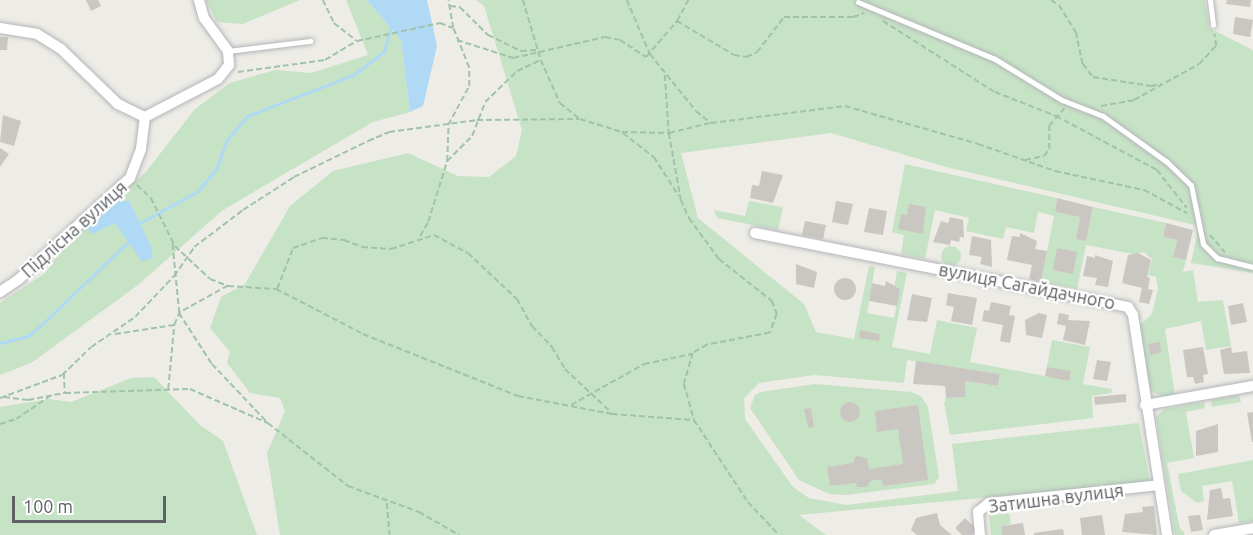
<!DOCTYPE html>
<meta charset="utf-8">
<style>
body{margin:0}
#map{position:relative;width:1253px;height:535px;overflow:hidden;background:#eeece6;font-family:Ubuntu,sans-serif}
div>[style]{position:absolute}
.green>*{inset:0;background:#c7e3c6}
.round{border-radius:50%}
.water>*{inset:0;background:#afd9f5}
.stream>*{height:3px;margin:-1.5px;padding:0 1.5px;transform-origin:1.5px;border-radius:1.5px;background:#afd9f5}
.building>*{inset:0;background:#cac7c3}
.path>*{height:1.5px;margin-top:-0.75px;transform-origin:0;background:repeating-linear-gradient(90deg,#a0c3a9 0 6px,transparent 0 9px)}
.roads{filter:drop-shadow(0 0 2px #b3b6b9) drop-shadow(0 0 2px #b3b6b9)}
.service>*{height:5px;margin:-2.5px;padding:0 2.5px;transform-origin:2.5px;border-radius:2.5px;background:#fff}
.minor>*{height:10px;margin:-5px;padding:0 5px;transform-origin:5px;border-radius:5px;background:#fff}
span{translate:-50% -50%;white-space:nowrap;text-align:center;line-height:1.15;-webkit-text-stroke:4.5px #fff;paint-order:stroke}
.street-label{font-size:18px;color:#5e6165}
.scale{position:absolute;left:12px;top:496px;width:154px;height:27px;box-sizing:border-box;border:3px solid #5e6165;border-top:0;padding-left:8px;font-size:18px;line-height:21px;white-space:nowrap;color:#5e6165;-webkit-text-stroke:4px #fff;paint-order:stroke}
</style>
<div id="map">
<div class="green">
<div style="clip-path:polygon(206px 0,300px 0,243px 24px,217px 22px)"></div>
<div style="clip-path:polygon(346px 0,367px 0,401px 40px,410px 112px,373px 122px,223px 210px,138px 285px,31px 363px,0 375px,0 303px,45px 273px,80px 226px,145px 173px,195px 109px,230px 83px,275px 70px,311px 73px,368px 55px)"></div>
<div style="clip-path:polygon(476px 0,1205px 0,1209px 28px,1253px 50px,1253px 273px,1191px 263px,1199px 226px,946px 167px,831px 133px,681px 153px,698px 218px,804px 304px,816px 332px,854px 339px,869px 266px,875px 267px,867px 313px,894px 318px,900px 289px,894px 288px,897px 271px,907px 273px,892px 347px,930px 354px,937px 320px,977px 328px,970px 362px,1045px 376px,1052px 340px,1090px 347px,1083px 384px,1112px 389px,1111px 393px,1092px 396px,1093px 418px,950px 435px,944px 403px,946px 398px,966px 397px,965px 381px,998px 386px,1000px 374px,907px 360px,904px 383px,815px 375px,759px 383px,744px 398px,745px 419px,793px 487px,809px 498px,846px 505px,958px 491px,952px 444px,1139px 423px,1150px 482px,799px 515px,826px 535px,280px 535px,267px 453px,285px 411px,280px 398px,250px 393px,227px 363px,230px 352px,210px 328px,221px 297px,245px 284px,290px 206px,333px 171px,408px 153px,458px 176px,489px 177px,516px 156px,522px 130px,484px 6px)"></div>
<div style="clip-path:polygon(905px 164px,1057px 198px,1055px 212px,1080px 217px,1076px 239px,1086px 240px,1093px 207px,1166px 223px,1163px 237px,1177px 240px,1173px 257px,1186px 260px,1183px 272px,1193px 270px,1198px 302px,1223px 300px,1231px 346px,1206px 350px,1201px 321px,1165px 329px,1175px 395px,1165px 397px,1152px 392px,1148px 387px,1139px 326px,1152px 314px,1158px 289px,1156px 277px,1148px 275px,1152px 259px,1144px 252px,1133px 254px,1086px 245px,1077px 289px,1041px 282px,1054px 216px,1038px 212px,1034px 233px,1006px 227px,1003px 239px,966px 231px,969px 218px,935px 210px,925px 259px,901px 254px,904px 235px,892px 232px)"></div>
<div style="clip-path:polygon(749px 201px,783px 207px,778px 230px,717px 218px,714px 210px,745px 216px)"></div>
<div class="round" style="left:941px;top:246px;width:20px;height:20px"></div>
<div style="clip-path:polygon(154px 377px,200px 425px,223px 441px,257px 535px,0 535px,0 407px,49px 399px,71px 402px,131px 378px)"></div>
<div style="clip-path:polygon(815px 384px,911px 392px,921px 396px,928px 407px,939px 477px,934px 484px,846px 495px,829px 494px,799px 480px,750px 408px,755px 395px,761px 392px)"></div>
<div style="clip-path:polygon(1239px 395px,1241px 402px,1212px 407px,1211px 400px)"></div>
<div style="clip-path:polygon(1204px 402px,1205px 408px,1186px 412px,1194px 458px,1167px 463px,1180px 529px,1184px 532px,1184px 535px,1175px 535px,1156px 417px,1164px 409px)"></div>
<div style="clip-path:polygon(1253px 460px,1253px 521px,1239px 523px,1232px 481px,1202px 486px,1204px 501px,1197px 503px,1181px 491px,1178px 474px)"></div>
<div style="clip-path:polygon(1009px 513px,1011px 524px,1001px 526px,1002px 535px,991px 535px,989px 516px)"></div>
</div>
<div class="water">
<div style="clip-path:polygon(367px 0,427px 0,437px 46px,423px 106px,410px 112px,401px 40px)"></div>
<div style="clip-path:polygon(129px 201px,151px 246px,153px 257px,142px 262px,115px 223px,92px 234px,84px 226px,111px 202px)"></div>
</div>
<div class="stream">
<div style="left:138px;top:224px;width:68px;rotate:-28.8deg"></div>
<div style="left:198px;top:191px;width:28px;rotate:-51deg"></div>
<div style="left:216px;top:169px;width:31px;rotate:-69deg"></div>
<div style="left:227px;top:140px;width:31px;rotate:-50deg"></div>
<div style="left:247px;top:116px;width:114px;rotate:-21.1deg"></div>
<div style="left:353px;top:75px;width:39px;rotate:-37deg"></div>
<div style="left:384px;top:52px;width:28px;rotate:-75deg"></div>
<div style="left:0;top:343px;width:29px;rotate:-14deg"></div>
<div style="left:28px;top:336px;width:16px;rotate:-40deg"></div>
<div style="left:40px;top:326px;width:122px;rotate:-43.7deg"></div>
</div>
<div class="building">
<div style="clip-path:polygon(86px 0,98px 0,101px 6px,91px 11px)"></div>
<div style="clip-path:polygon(1227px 0,1251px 0,1250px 7px,1226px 4px)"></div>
<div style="clip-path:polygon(1235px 17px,1253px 20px,1250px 37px,1233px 34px)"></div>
<div style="clip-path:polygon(0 37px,8px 37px,7px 50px,0 50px)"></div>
<div style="clip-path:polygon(3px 115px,21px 121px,14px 146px,0 142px)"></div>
<div style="clip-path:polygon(0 148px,9px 154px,0 167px)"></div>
<div style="clip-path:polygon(762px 171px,783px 175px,773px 203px,750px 198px,752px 185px,759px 186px)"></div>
<div style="clip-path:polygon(1057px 198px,1093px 207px,1086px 241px,1076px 239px,1080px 217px,1055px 212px)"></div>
<div style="clip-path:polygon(836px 201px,853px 204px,848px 225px,832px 222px)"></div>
<div style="clip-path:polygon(909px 204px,926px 207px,923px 234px,898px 229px,901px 214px,907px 215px)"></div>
<div style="clip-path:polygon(869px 208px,887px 211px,883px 235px,864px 232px)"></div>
<div style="clip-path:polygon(950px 217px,963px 220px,964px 238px,960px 237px,959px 242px,951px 240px,950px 245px,933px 242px,941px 221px,948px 223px)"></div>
<div style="clip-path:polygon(805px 221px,826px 225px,823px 239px,802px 235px)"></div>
<div style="clip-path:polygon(1166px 223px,1193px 230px,1186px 260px,1173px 257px,1177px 240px,1163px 237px)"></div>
<div style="clip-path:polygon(1020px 233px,1037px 241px,1035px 249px,1047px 251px,1041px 282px,1029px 279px,1032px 265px,1007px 260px,1012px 236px,1020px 237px)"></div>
<div style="clip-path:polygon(972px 236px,991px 240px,992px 267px,980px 264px,982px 257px,969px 255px)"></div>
<div style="clip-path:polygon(1057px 248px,1077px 252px,1073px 274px,1053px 270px)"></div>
<div style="clip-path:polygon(1138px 253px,1151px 260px,1147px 277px,1150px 278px,1148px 289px,1153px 290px,1149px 304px,1139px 302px,1142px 288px,1122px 283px,1128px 255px)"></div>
<div style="clip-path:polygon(1095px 255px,1113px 261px,1108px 287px,1095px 285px,1097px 278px,1083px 276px,1087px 256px,1095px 258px)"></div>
<div style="clip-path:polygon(796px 264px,817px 272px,814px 288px,796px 284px)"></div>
<div class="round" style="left:834px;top:278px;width:22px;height:22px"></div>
<div style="clip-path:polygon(886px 281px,900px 289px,897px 306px,869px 301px,872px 283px,885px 286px)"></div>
<div style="clip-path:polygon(948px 293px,977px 298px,972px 325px,951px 321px,954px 307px,946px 305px)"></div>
<div style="clip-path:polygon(912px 294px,932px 298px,927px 322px,907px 320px)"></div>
<div style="clip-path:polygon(991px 302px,1011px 306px,1009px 315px,1015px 316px,1010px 343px,1000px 341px,1003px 325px,982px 321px,984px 310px,989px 311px)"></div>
<div style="clip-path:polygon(1243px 303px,1247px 322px,1231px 325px,1228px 306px)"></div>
<div style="clip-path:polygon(1039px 313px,1047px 315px,1042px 338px,1026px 335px,1025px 320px)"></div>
<div style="clip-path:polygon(1059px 313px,1069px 315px,1068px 320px,1090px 321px,1085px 345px,1063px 340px,1066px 326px,1057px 324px)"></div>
<div style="clip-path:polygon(860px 330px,880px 334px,879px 341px,859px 338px)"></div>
<div style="clip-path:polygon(1160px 342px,1161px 353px,1150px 355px,1148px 344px)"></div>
<div style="clip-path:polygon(1203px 347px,1208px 374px,1203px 375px,1204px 382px,1195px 384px,1193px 377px,1187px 377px,1183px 350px)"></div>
<div style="clip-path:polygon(1231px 347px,1232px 353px,1247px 351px,1250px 373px,1224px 374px,1220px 350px)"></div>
<div style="clip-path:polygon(1097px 360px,1111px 362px,1107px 381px,1093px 379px)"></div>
<div style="clip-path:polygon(916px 361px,1000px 374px,998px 386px,965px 381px,966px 397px,946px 398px,945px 386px,913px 384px)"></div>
<div style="clip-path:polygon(1047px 367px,1071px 371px,1069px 381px,1045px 376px)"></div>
<div style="clip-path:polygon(1126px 394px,1126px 402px,1095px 405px,1094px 397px)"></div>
<div class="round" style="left:840px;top:402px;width:20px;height:20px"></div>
<div style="clip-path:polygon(918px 405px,928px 480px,883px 486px,881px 479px,871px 481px,867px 487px,857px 487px,856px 483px,830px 486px,827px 467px,853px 463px,856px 456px,867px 458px,869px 469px,903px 464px,898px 429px,877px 432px,875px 411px)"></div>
<div style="clip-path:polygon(811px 408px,814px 427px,808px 428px,804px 409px)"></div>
<div style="clip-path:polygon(1253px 412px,1253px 442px,1252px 442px,1247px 413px)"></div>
<div style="clip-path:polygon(1218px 424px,1218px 452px,1196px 456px,1196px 431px)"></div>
<div style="clip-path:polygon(1221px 488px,1223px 499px,1230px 498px,1233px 516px,1207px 520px,1210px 490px)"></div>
<div style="clip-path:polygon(1154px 506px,1157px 535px,1122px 532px,1125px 514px,1143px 512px,1142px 507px)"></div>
<div style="clip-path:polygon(937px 513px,940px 525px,952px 535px,917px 535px,911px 530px,916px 518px)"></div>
<div style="clip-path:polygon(1102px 515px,1105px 535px,1082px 535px,1080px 518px)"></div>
<div style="clip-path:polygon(1200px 515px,1203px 530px,1191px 532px,1188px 516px)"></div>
<div style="clip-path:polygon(965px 518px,976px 529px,972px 535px,962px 535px,955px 528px)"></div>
<div style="clip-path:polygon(1023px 523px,1025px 535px,1002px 535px,1001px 526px)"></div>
<div style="clip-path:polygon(1063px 529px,1064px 535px,1034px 535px,1034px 533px)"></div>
</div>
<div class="path">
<div style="left:323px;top:0;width:25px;rotate:64deg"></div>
<div style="left:334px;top:23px;width:28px;rotate:38deg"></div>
<div style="left:523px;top:0;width:63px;rotate:73.3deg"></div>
<div style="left:541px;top:60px;width:47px;rotate:66.2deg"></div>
<div style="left:560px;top:103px;width:26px;rotate:39deg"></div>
<div style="left:580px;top:119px;width:44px;rotate:17.2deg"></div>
<div style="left:622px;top:132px;width:47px;rotate:1.2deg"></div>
<div style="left:669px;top:133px;width:68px;rotate:79.8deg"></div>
<div style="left:681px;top:200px;width:20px;rotate:66deg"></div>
<div style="left:689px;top:218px;width:51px;rotate:53.8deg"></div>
<div style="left:719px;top:259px;width:68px;rotate:38.4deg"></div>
<div style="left:772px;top:301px;width:14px;rotate:69deg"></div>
<div style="left:777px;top:314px;width:20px;rotate:110deg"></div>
<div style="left:770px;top:333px;width:64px;rotate:169.2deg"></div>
<div style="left:707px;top:345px;width:16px;rotate:150deg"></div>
<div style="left:693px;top:353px;width:32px;rotate:106deg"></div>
<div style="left:684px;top:384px;width:37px;rotate:74deg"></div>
<div style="left:694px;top:420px;width:98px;rotate:56.6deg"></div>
<div style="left:748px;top:502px;width:45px;rotate:46.8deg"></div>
<div style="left:627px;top:0;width:59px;rotate:66.9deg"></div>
<div style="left:650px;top:54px;width:73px;rotate:51.1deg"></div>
<div style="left:696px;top:111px;width:19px;rotate:39deg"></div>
<div style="left:711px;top:123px;width:135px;rotate:-7.2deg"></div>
<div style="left:845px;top:106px;width:138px;rotate:15.9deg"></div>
<div style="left:978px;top:144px;width:82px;rotate:19.3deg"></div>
<div style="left:1055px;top:171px;width:91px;rotate:12.1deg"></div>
<div style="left:1144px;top:190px;width:49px;rotate:28.1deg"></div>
<div style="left:1051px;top:0;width:9px;rotate:32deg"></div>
<div style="left:1059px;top:5px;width:32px;rotate:58deg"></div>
<div style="left:1076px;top:32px;width:33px;rotate:78deg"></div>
<div style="left:1083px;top:64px;width:16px;rotate:52deg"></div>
<div style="left:1093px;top:77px;width:59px;rotate:8.8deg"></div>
<div style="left:1151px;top:86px;width:11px;rotate:-10deg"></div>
<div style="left:450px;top:6px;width:10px;rotate:6deg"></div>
<div style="left:460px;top:7px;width:40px;rotate:45deg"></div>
<div style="left:488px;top:35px;width:37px;rotate:26deg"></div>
<div style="left:521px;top:51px;width:15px;rotate:-4deg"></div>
<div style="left:677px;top:21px;width:66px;rotate:30.8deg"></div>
<div style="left:734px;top:55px;width:12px;rotate:9deg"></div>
<div style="left:746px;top:57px;width:12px;rotate:-24deg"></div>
<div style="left:757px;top:52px;width:44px;rotate:-52.4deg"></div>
<div style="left:784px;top:17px;width:69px"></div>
<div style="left:853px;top:17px;width:12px;rotate:-20deg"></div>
<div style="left:883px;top:21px;width:133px;rotate:32.4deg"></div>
<div style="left:995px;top:92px;width:66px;rotate:21.5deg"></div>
<div style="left:1056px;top:116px;width:115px;rotate:28.1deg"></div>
<div style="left:1157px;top:170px;width:48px;rotate:51.7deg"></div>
<div style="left:457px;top:40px;width:59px;rotate:17.8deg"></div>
<div style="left:513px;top:58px;width:94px;rotate:-12.9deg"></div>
<div style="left:605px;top:37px;width:15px;rotate:11deg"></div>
<div style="left:620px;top:40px;width:31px;rotate:33deg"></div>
<div style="left:646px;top:57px;width:48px;rotate:-49.3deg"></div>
<div style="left:677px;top:21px;width:24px;rotate:-62deg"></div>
<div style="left:238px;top:72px;width:88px;rotate:-7.9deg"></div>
<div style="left:325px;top:60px;width:37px;rotate:-31deg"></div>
<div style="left:357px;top:41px;width:85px;rotate:-12.2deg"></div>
<div style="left:440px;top:23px;width:14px;rotate:21deg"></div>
<div style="left:665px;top:75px;width:58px;rotate:86.1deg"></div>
<div style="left:669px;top:133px;width:42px;rotate:-13.7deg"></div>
<div style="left:1101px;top:106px;width:34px;rotate:-10deg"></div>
<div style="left:1134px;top:100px;width:74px;rotate:-29deg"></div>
<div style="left:1199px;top:64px;width:25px;rotate:-47deg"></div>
<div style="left:1216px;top:46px;width:12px;rotate:-99deg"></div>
<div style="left:623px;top:133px;width:39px;rotate:38deg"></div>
<div style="left:654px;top:157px;width:46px;rotate:57.3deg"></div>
<div style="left:1025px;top:160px;width:19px;rotate:-12deg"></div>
<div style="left:1044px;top:156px;width:9px;rotate:-54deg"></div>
<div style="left:1049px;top:149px;width:23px;rotate:-90deg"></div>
<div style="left:1049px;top:126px;width:23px;rotate:-49deg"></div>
<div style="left:447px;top:161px;width:36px;rotate:-88deg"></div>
<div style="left:448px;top:125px;width:44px;rotate:-61.7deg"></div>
<div style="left:469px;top:86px;width:18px;rotate:-90deg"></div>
<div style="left:469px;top:68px;width:43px;rotate:-111.8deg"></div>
<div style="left:453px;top:28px;width:28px;rotate:-100deg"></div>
<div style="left:137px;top:185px;width:19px;rotate:43deg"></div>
<div style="left:151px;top:198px;width:54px;rotate:63.4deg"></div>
<div style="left:175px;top:246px;width:48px;rotate:43.3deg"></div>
<div style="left:210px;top:279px;width:19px;rotate:21deg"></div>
<div style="left:228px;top:286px;width:48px;rotate:3.6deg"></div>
<div style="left:276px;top:289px;width:98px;rotate:27.3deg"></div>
<div style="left:363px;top:334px;width:167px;rotate:21.8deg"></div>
<div style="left:518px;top:396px;width:96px;rotate:10.8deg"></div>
<div style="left:612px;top:414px;width:82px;rotate:4.2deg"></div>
<div style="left:1210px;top:235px;width:23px;rotate:49deg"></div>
<div style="left:420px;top:236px;width:16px;rotate:-60deg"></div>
<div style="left:428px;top:222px;width:64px;rotate:-72.7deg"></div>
<div style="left:447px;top:161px;width:35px;rotate:-45deg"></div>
<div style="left:472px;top:136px;width:36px;rotate:-69deg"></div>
<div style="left:485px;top:102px;width:45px;rotate:-44.1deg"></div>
<div style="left:517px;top:71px;width:26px;rotate:-25deg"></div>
<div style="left:228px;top:286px;width:56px;rotate:151.1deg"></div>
<div style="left:179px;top:313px;width:61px;rotate:57.1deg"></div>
<div style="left:212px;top:364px;width:81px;rotate:46.5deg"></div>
<div style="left:277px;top:289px;width:44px;rotate:-68.7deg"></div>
<div style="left:293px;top:248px;width:31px;rotate:-19deg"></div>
<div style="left:322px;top:238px;width:22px;rotate:5deg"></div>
<div style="left:344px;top:240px;width:19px;rotate:21deg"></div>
<div style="left:362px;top:247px;width:29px;rotate:4deg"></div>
<div style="left:391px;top:249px;width:45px;rotate:-18deg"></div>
<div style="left:434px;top:235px;width:38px;rotate:28deg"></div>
<div style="left:468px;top:253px;width:67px;rotate:43.2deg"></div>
<div style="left:517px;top:299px;width:31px;rotate:61deg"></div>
<div style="left:532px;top:326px;width:29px;rotate:46deg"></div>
<div style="left:552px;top:347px;width:26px;rotate:59deg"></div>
<div style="left:565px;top:369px;width:63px;rotate:43.1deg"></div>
<div style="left:115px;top:334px;width:60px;rotate:-8.7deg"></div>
<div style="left:174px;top:325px;width:13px;rotate:-67deg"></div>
<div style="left:179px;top:313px;width:72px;rotate:-95.6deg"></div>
<div style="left:64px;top:373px;width:19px;rotate:87deg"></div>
<div style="left:168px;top:389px;width:64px;rotate:-84.6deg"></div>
<div style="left:4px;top:397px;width:24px;rotate:7deg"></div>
<div style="left:28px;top:400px;width:38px;rotate:-11deg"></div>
<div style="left:65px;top:393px;width:125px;rotate:-1.8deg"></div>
<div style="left:190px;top:389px;width:85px;rotate:23.6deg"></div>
<div style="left:268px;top:423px;width:102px;rotate:38.2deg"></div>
<div style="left:348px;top:486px;width:76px;rotate:20.1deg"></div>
<div style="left:419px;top:512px;width:46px;rotate:29.9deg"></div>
<div style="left:0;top:398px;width:66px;rotate:-20.4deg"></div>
<div style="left:62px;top:375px;width:40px;rotate:-44deg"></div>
<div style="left:91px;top:347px;width:53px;rotate:-34.3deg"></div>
<div style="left:135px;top:317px;width:57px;rotate:-46.4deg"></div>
<div style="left:174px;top:276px;width:35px;rotate:-55deg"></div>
<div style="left:194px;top:247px;width:61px;rotate:-37.1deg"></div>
<div style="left:243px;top:210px;width:61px;rotate:-32.9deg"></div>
<div style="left:294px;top:177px;width:82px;rotate:-25.9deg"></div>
<div style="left:368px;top:141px;width:23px;rotate:-23deg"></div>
<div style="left:389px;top:132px;width:89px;rotate:-7.8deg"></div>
<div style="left:477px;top:120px;width:102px;rotate:-0.6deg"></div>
<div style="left:571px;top:405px;width:84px;rotate:-29.3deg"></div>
<div style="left:644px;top:364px;width:49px;rotate:-11.8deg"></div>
<div style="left:0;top:424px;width:17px;rotate:-17deg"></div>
<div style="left:16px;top:419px;width:41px;rotate:-34.1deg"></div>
<div style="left:387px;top:503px;width:32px;rotate:85deg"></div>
</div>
<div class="roads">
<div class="service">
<div style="left:1210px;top:0;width:25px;rotate:83deg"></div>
<div style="left:858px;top:2px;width:148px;rotate:22.6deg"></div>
<div style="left:995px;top:59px;width:79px;rotate:31.5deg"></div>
<div style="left:1062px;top:100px;width:44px;rotate:21.3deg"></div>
<div style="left:1103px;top:116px;width:79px;rotate:35.7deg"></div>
<div style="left:1167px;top:162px;width:33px;rotate:44deg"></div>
<div style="left:1191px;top:185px;width:60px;rotate:78.5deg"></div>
<div style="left:1203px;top:244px;width:20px;rotate:45deg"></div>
<div style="left:1217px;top:258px;width:37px;rotate:14deg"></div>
<div style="left:228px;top:51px;width:83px;rotate:-7deg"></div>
</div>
<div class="minor">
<div style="left:0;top:28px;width:37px;rotate:9deg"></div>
<div style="left:37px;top:34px;width:28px;rotate:32deg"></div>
<div style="left:61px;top:49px;width:79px;rotate:44deg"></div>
<div style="left:118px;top:104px;width:30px;rotate:26deg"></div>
<div style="left:145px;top:117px;width:82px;rotate:-27.5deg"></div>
<div style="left:218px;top:79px;width:18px;rotate:-52deg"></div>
<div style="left:229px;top:65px;width:14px;rotate:-94deg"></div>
<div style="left:228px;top:51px;width:41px;rotate:-126deg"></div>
<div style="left:204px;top:18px;width:19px;rotate:-106deg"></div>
<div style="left:755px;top:233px;width:380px;rotate:11.2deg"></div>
<div style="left:1128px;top:307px;width:9px;rotate:58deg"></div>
<div style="left:1133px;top:315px;width:223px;rotate:81.2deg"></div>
<div style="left:0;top:292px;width:23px;rotate:-34deg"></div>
<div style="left:19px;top:279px;width:150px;rotate:-42.3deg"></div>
<div style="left:130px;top:178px;width:31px;rotate:-69deg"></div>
<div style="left:141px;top:149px;width:32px;rotate:-83deg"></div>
<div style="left:1145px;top:405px;width:110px;rotate:-10deg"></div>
<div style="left:980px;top:535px;width:23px;rotate:-95deg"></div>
<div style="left:978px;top:512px;width:14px;rotate:-39deg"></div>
<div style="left:989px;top:503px;width:171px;rotate:-6deg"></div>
<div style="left:1214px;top:535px;width:40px;rotate:-10deg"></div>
</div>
</div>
<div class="street-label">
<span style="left:74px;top:229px;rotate:-42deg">Підлісна вулиця</span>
<span style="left:1027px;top:286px;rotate:11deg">вулиця Сагайдачного</span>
<span style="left:1056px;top:498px;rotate:-7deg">Затишна вулиця</span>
</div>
<div class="scale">100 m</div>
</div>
